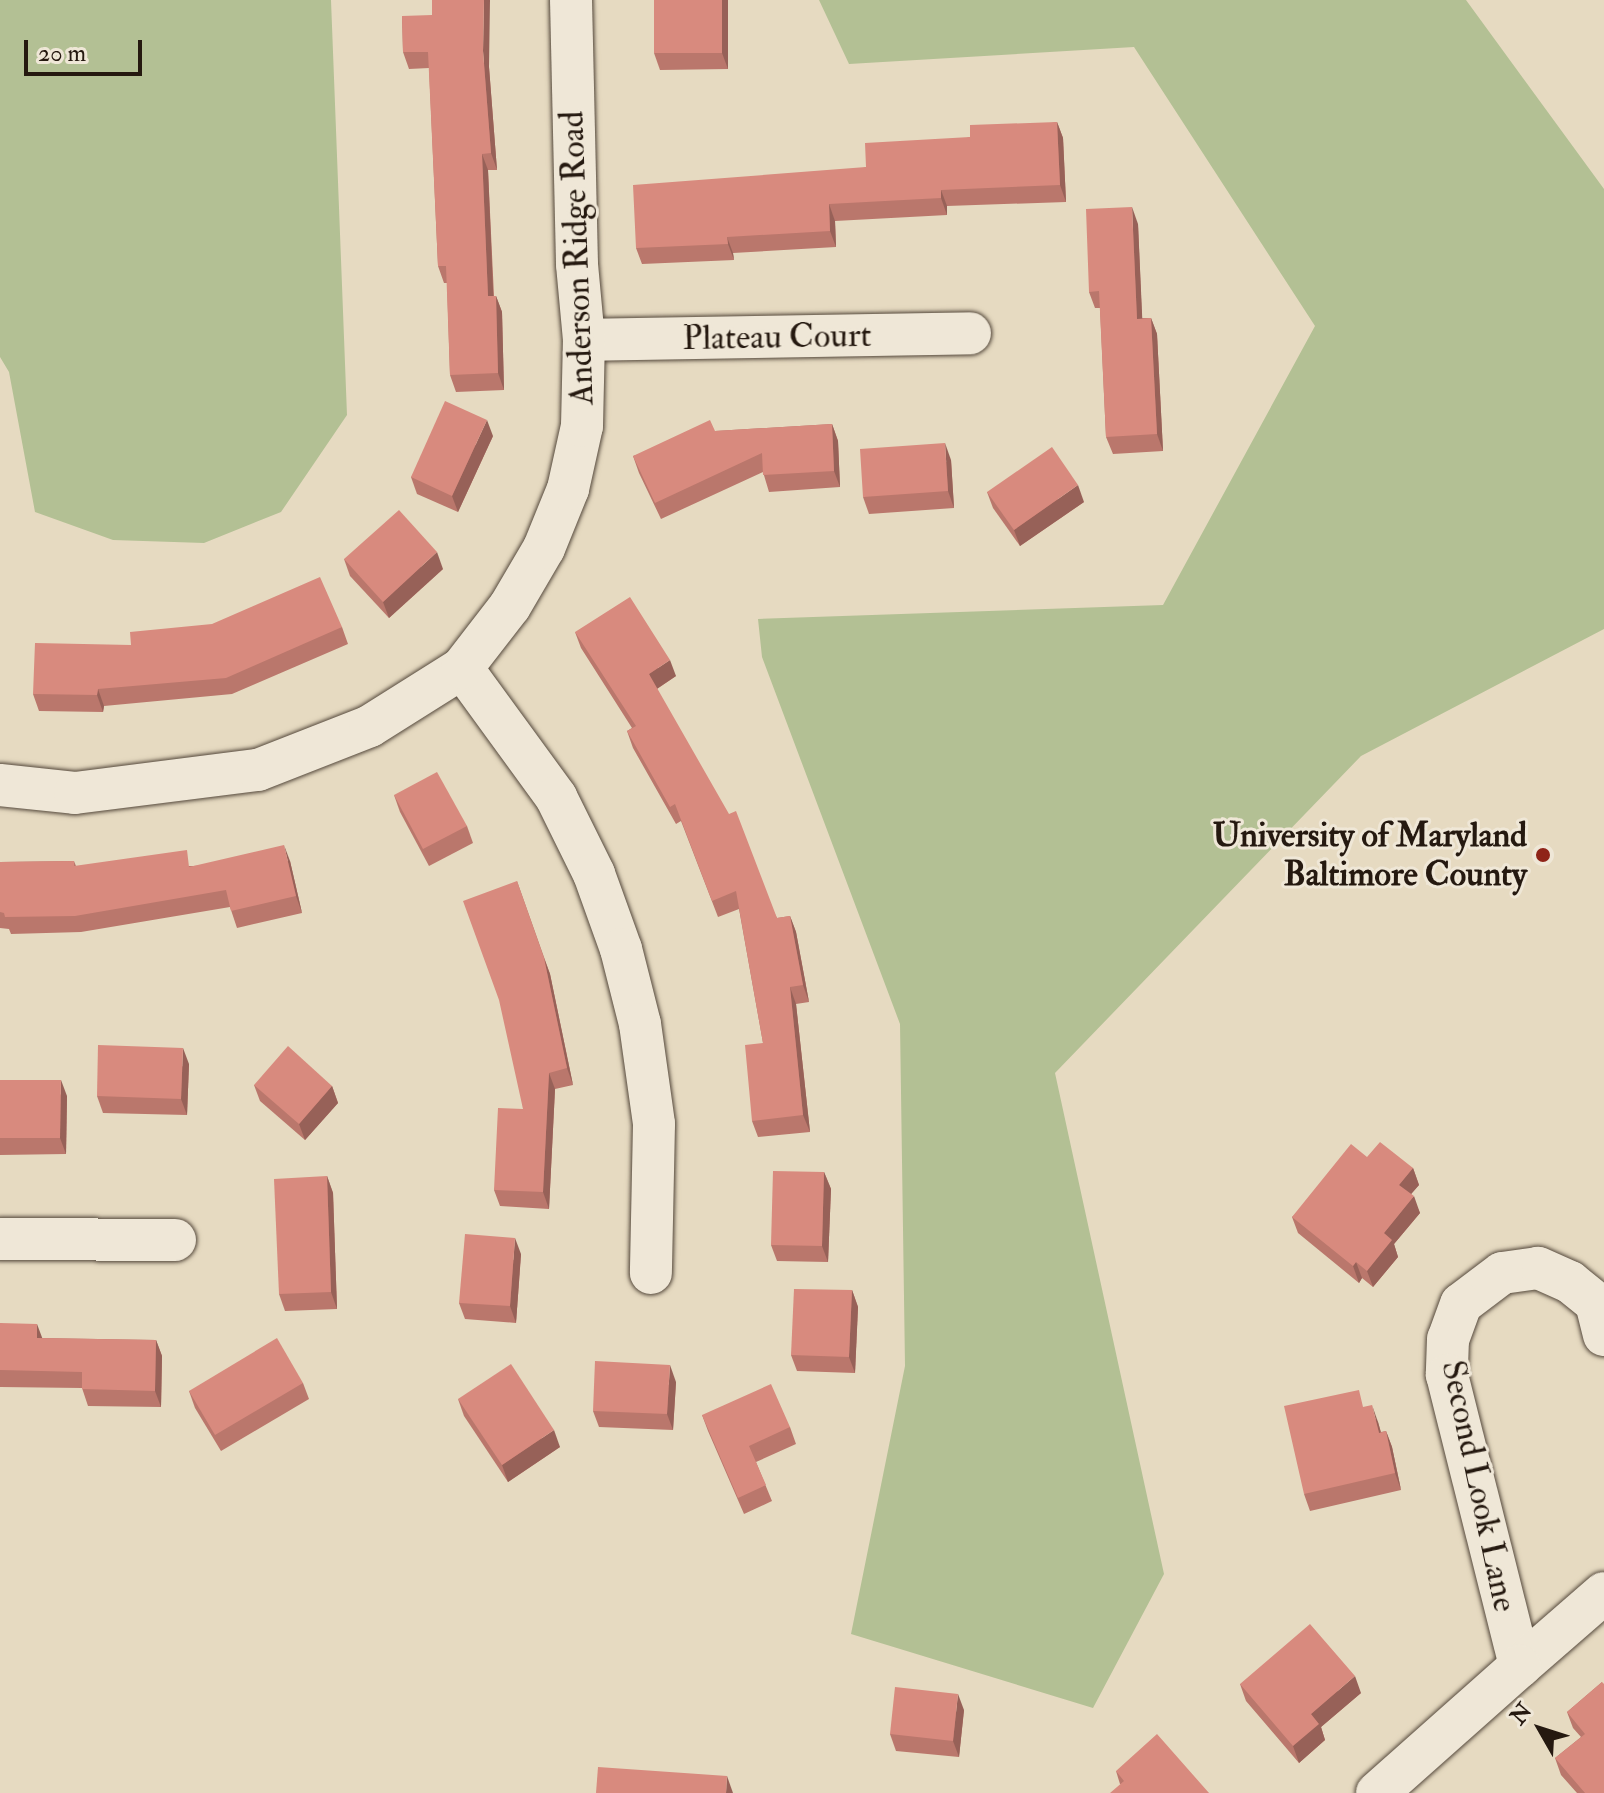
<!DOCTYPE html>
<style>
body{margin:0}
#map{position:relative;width:1604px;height:1793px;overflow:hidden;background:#e6dac1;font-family:"IM FELL Double Pica",serif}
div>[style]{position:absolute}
.green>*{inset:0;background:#b3c094}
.roads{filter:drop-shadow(0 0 2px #55493c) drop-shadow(0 0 2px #55493c)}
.minor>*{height:42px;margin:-21px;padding:0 21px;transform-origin:21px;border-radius:21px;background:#efe7d7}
.wall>*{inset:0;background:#ba776c}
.shaded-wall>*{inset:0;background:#976158}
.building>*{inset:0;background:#d88a7e}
.dots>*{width:22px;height:22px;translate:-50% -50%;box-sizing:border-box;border:4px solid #efe7d7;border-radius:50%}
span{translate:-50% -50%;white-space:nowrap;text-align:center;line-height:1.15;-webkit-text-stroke:6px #efe7d7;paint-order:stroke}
.street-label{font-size:34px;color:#251910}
.poi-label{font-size:34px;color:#251910;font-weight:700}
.right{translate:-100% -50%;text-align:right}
.north{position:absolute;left:1500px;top:1689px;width:80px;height:80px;-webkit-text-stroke:6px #efe7d7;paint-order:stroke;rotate:309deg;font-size:22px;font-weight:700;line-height:32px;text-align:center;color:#251910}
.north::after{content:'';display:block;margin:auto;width:28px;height:36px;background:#251910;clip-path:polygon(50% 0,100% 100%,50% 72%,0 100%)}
.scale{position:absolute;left:24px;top:40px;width:118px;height:36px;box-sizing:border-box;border:4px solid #251910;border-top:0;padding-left:10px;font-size:24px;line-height:28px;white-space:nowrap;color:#251910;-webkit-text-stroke:6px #efe7d7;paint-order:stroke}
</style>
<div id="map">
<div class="green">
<div style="clip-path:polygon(0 0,331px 0,347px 415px,281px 512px,204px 543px,113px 540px,35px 512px,9px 372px,0 357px)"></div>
<div style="clip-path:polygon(819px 0,1466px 0,1604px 189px,1604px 629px,1361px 756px,1055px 1073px,1164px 1574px,1093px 1708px,851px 1634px,905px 1366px,900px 1024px,762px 657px,758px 619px,1163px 605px,1315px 326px,1134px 47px,849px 64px)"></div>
</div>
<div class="roads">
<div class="minor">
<div style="left:584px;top:340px;width:386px;rotate:-1deg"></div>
<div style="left:462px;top:668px;width:160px;rotate:53.9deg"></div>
<div style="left:556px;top:797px;width:86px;rotate:63.7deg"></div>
<div style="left:594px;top:874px;width:80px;rotate:70.2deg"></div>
<div style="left:621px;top:949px;width:77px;rotate:75.8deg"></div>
<div style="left:640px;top:1024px;width:101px;rotate:82deg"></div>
<div style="left:654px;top:1124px;width:149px;rotate:91.2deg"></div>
<div style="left:0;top:785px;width:75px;rotate:6.1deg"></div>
<div style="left:75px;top:793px;width:184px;rotate:-7.2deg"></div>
<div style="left:258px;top:770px;width:120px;rotate:-21.4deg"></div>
<div style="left:370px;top:726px;width:109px;rotate:-32.2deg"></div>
<div style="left:462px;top:668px;width:78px;rotate:-52.3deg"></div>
<div style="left:510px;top:606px;width:67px;rotate:-59.6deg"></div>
<div style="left:544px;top:548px;width:64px;rotate:-67.9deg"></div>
<div style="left:568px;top:489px;width:65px;rotate:-77.5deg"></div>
<div style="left:582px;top:426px;width:86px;rotate:-88.7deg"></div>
<div style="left:584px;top:340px;width:76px;rotate:-95.3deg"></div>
<div style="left:577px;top:264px;width:264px;rotate:-91.3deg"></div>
<div style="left:0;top:1239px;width:175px;rotate:0.3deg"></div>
<div style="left:1604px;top:1335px;width:33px;rotate:-104deg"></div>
<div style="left:1596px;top:1303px;width:33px;rotate:-141deg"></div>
<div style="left:1570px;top:1282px;width:35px;rotate:-156deg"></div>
<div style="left:1538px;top:1268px;width:36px;rotate:172deg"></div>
<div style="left:1502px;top:1273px;width:51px;rotate:142.9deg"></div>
<div style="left:1461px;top:1304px;width:37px;rotate:110deg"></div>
<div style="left:1448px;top:1339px;width:36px;rotate:92deg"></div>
<div style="left:1447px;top:1375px;width:300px;rotate:75.9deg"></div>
<div style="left:1520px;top:1666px;width:111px;rotate:-41deg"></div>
<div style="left:1377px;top:1793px;width:191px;rotate:-41.6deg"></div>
</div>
</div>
<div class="wall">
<div style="clip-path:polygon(654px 0,728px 0,728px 69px,660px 70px,654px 53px)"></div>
<div style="clip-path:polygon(402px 16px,489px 67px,497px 170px,488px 170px,494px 296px,496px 296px,502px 312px,504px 390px,456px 392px,450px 375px,447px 283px,444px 283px,438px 266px,429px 68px,409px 69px,403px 52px)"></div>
<div style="clip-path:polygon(1057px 122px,1063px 138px,1066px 202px,947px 206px,947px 215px,835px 221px,836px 247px,733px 253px,734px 260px,642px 264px,636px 248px,866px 167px,970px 137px)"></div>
<div style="clip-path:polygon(1138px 224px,1142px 318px,1151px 318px,1157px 334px,1163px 451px,1113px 454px,1106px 437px,1100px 308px,1095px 308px,1089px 292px)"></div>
<div style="clip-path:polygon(832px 424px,838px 441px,840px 487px,769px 492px,763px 472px,661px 519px,639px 473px,633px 456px,715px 431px)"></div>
<div style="clip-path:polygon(493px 436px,458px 512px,417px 494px,411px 477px)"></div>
<div style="clip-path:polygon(951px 460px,954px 508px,869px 514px,863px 497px)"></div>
<div style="clip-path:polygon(987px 492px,1084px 502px,1020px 546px,993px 508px)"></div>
<div style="clip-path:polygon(344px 559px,443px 569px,389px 618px,350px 576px)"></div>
<div style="clip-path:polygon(342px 627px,348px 644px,232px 694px,104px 706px,103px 712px,39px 711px,33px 694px,131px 645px)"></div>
<div style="clip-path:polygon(575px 632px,676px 676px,657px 689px,777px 918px,790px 916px,796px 932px,809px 1002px,796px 1004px,810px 1132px,758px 1137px,752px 1121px,763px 1043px,739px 909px,718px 917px,681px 821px,676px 824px,633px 748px,627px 731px,632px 728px,581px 648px)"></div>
<div style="clip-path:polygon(394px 795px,467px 826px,473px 843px,429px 866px,400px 812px)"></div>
<div style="clip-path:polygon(74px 861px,76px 866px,193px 866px,290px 861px,302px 913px,237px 928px,230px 907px,81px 932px,11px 934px,9px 929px,0 928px,0 862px)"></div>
<div style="clip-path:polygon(517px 881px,550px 974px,573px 1085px,555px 1089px,549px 1209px,500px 1206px,494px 1190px,523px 1109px)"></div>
<div style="clip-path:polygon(189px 1064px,187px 1115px,103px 1113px,97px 1096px)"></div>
<div style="clip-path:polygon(0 1080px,67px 1096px,66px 1154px,0 1155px)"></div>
<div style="clip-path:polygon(254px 1085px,332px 1086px,338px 1103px,305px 1140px,260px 1101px)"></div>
<div style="clip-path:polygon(1367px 1157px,1413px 1168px,1419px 1185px,1411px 1194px,1420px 1213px,1394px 1244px,1398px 1257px,1373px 1287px,1362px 1278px,1359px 1283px,1298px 1233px,1292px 1217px)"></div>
<div style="clip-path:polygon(824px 1172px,831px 1189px,828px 1262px,777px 1261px,771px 1245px)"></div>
<div style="clip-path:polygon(327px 1176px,333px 1193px,337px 1309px,285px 1311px,279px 1294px)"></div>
<div style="clip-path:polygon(521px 1254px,516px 1323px,465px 1319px,459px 1303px)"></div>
<div style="clip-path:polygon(852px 1290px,858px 1307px,855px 1373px,797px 1371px,791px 1355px)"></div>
<div style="clip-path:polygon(0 1323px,42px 1338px,156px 1340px,162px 1356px,161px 1407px,88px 1406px,82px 1388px,0 1387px)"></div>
<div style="clip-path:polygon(676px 1382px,673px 1430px,599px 1427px,593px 1411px)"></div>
<div style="clip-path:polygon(303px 1383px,309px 1399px,221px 1451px,195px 1408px,189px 1391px)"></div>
<div style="clip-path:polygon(458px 1399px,560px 1447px,508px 1482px,464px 1416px)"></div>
<div style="clip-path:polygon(1365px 1407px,1378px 1422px,1381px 1432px,1386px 1431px,1392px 1447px,1401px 1490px,1310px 1511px,1304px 1494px)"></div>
<div style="clip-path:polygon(702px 1415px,790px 1427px,796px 1444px,756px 1462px,772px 1501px,744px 1514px,708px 1431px)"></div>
<div style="clip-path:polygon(1602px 1682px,1604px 1793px,1577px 1793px,1561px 1775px,1555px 1758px,1581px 1737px,1573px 1728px,1567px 1712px)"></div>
<div style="clip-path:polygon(1240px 1684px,1361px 1693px,1321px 1727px,1325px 1740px,1299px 1763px,1246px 1701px)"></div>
<div style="clip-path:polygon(964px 1710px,959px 1757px,896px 1751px,890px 1734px)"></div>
<div style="clip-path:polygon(1116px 1771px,1209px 1793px,1120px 1784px)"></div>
</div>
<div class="shaded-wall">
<div style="clip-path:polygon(484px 0,490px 0,489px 67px,497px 170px,491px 153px,483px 51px)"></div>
<div style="clip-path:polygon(722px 0,728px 0,728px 69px,722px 53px)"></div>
<div style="clip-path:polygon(1057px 122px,1063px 138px,1066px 202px,1060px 185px)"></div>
<div style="clip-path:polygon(482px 154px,488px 170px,494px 313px,488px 296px)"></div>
<div style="clip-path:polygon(941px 190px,947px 206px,947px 215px,941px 198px)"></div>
<div style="clip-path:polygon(829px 204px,835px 221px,836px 247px,830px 231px)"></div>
<div style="clip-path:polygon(1132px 207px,1138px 224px,1143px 335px,1137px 319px)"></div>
<div style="clip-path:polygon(727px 237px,733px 253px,734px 260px,728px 244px)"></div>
<div style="clip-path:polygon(496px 296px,502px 312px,504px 390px,498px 373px)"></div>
<div style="clip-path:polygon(1151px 318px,1157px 334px,1163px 451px,1157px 434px)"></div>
<div style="clip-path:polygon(487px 420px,493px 436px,458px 512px,452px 496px)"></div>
<div style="clip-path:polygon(832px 424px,838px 441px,840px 487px,834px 471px)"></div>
<div style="clip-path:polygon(945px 443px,951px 460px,954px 508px,948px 491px)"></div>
<div style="clip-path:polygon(1078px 485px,1084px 502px,1020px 546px,1014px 530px)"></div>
<div style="clip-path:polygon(437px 552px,443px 569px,389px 618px,383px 602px)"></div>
<div style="clip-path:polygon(670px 660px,676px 676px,655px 690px,649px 674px)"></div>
<div style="clip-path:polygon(98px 689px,104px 706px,103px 712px,97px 695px)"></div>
<div style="clip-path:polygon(284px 845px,290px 861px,302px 913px,296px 896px)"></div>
<div style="clip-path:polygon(790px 916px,796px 932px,809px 1002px,803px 985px)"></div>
<div style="clip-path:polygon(544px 958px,550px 974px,573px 1085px,567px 1068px)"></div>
<div style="clip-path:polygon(790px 987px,796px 1004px,810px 1132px,803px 1115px)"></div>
<div style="clip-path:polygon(183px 1048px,189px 1064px,187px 1115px,181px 1099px)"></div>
<div style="clip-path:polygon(549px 1073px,555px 1089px,549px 1209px,543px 1192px)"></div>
<div style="clip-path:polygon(61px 1080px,67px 1096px,66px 1154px,60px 1138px)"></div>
<div style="clip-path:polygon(332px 1086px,338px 1103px,305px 1140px,299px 1124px)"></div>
<div style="clip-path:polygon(1413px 1168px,1419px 1185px,1405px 1201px,1399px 1185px)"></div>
<div style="clip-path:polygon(824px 1172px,831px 1189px,828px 1262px,822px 1246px)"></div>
<div style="clip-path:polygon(327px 1176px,333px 1193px,337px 1309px,331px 1292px)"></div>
<div style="clip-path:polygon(1414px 1196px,1420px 1213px,1394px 1244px,1398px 1257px,1373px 1287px,1367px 1271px,1384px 1233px)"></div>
<div style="clip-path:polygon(515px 1238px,521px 1254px,516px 1323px,510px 1306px)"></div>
<div style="clip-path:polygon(1356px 1262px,1362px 1278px,1359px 1283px,1353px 1266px)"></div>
<div style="clip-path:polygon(852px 1290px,858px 1307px,855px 1373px,849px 1357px)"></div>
<div style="clip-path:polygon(37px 1324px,43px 1340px,37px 1338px)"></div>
<div style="clip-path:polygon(156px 1340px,162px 1356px,161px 1407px,155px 1391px)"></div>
<div style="clip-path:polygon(670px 1365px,676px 1382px,673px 1430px,667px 1414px)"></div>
<div style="clip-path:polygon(1372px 1405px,1378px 1422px,1385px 1449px,1379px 1433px)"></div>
<div style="clip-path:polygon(554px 1430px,560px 1447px,508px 1482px,502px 1465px)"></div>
<div style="clip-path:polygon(1386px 1431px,1392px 1447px,1401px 1490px,1395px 1473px)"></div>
<div style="clip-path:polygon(1355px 1676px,1361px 1693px,1321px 1727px,1325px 1740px,1299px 1763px,1293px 1746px,1311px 1714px)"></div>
<div style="clip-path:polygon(958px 1694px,964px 1710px,959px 1757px,953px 1741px)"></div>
<div style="clip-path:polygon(727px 1776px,733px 1793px,726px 1793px)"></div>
</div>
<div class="building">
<div style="clip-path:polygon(432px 0,484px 0,483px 51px,491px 153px,482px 154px,488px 296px,496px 296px,498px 373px,450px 375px,446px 266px,438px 266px,428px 52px,403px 52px,402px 16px,432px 15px)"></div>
<div style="clip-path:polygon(654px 0,722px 0,722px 53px,654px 53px)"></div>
<div style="clip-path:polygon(1057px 122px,1060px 185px,941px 190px,941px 198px,829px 204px,830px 231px,727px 237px,728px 244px,636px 248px,633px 185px,866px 167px,865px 143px,970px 137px,970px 125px)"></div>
<div style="clip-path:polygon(1132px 207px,1137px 319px,1151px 318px,1157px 434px,1106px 437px,1099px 291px,1089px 292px,1086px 209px)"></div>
<div style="clip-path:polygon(445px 401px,487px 420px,452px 496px,411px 477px)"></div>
<div style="clip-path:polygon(710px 420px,715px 431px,832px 424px,834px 471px,763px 475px,762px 453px,655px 503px,633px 456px)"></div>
<div style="clip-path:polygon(945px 443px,948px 491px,863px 497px,860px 449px)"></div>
<div style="clip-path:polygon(1052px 447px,1078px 485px,1014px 530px,987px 492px)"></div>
<div style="clip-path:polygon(399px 510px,437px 552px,383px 602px,344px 559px)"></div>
<div style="clip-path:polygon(320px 577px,342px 627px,226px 678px,98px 689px,97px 695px,33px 694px,35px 643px,131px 645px,130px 632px,212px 624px)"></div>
<div style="clip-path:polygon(630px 597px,670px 660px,649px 674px,729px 814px,736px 811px,777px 918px,790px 916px,803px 985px,790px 987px,803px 1115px,752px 1121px,745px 1045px,763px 1043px,736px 891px,712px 901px,675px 804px,670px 807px,627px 731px,636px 726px,575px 632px)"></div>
<div style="clip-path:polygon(437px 772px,467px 826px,423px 849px,394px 795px)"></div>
<div style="clip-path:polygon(284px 845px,296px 896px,231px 911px,226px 890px,75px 916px,5px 917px,4px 913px,0 912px,0 862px,74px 861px,74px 866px,187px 850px,189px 867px)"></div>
<div style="clip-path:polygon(517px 881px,544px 958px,567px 1068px,549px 1073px,543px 1192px,494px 1190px,498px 1108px,523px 1109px,499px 1000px,463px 901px)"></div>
<div style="clip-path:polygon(98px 1045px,183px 1048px,181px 1099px,97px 1096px)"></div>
<div style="clip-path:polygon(288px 1046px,332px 1086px,299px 1124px,254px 1085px)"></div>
<div style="clip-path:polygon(0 1080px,61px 1080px,60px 1138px,0 1138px)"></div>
<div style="clip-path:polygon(1380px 1142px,1413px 1168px,1399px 1185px,1414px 1196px,1384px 1233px,1392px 1240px,1367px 1271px,1356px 1262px,1353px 1266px,1292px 1217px,1351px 1144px,1367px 1157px)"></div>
<div style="clip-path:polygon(773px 1171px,824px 1172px,822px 1246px,771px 1245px)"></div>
<div style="clip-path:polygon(327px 1176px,331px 1292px,279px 1294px,274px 1179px)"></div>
<div style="clip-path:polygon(465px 1234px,515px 1238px,510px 1306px,459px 1303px)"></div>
<div style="clip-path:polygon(794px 1289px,852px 1290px,849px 1357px,791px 1355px)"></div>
<div style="clip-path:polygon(0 1323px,37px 1324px,37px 1338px,156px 1340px,155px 1391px,82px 1389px,82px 1372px,0 1370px)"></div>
<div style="clip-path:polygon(277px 1338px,303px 1383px,215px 1435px,189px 1391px)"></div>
<div style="clip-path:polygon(595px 1361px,670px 1365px,667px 1414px,593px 1411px)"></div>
<div style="clip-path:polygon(511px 1364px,554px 1430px,502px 1465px,458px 1399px)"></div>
<div style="clip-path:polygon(771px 1384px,790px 1427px,749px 1446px,766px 1485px,738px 1498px,702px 1415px)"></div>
<div style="clip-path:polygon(1359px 1390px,1363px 1407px,1372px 1405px,1379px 1433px,1386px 1431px,1395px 1473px,1304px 1494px,1284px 1406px)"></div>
<div style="clip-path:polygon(1310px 1624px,1355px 1676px,1311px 1714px,1319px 1724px,1293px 1746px,1240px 1684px)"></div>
<div style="clip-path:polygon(1602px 1682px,1604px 1684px,1604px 1793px,1585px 1793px,1555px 1758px,1585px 1734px,1567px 1712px)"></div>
<div style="clip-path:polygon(895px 1687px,958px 1694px,953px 1741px,890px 1734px)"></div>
<div style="clip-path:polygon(1157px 1734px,1209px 1793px,1110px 1793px,1124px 1781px,1116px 1771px)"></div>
<div style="clip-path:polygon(598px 1767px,727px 1776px,726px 1793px,596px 1793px)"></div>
</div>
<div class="dots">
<div style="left:1543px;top:855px;background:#8f2418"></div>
</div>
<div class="street-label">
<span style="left:577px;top:258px;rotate:-92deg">Anderson Ridge Road</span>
<span style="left:777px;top:337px;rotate:-1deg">Plateau Court</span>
<span style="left:1479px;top:1486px;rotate:78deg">Second Look Lane</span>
</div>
<div class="poi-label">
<span class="right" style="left:1527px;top:855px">University of Maryland<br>Baltimore County</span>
</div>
<div class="north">N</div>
<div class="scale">20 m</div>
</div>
